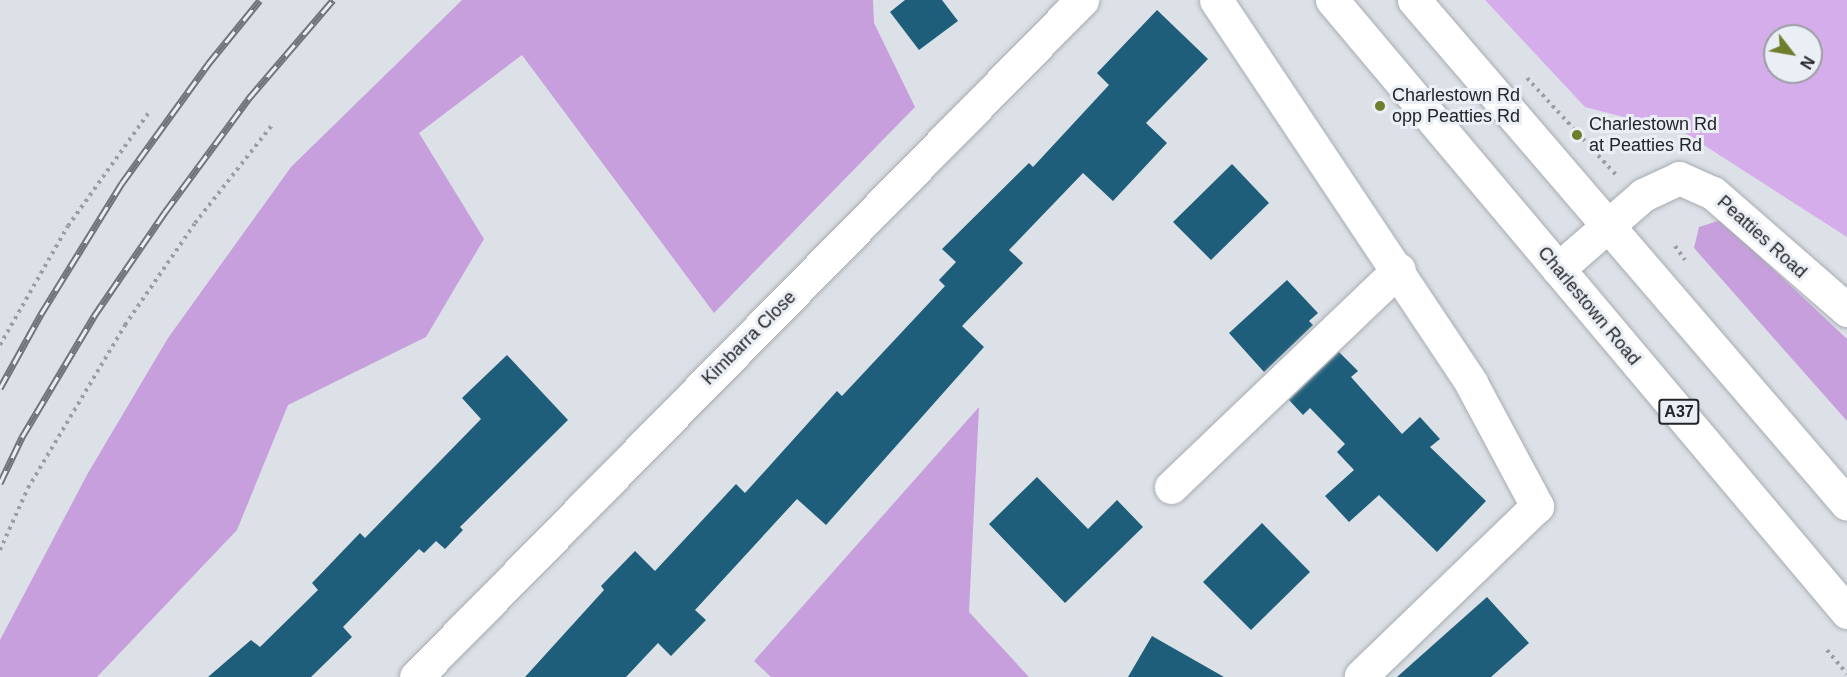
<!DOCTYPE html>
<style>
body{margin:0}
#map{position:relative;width:1847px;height:677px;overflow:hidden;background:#dce1e7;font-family:Arial,sans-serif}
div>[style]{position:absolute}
.green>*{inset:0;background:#d5adea}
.forest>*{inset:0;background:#c89fdd}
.building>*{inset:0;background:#1e5e7a}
.path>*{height:4px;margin-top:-2px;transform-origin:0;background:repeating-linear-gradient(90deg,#9b9ea3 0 3px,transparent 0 7.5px)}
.roads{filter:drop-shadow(0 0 2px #a8acb2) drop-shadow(0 0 2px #a8acb2)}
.minor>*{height:33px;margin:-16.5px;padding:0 16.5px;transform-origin:16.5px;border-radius:16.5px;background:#fff}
.highway>*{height:33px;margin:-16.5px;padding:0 16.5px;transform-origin:16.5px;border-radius:16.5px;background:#fff}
.rail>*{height:7px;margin-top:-3.5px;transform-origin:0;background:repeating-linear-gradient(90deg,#eaeef5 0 14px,#717478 0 28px);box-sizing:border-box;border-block:2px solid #717478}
.dots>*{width:16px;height:16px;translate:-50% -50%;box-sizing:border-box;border:3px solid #eaeef5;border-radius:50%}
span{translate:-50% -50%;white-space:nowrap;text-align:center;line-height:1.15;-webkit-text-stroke:6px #eaeef5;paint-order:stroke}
.shield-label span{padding:2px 4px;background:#eaeef5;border:2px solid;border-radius:4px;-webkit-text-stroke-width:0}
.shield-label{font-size:16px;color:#242528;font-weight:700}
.poi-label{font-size:18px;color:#242528}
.left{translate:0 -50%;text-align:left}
.street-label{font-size:18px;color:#242528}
.north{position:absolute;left:1763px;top:24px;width:60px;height:60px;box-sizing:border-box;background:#eaeef5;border:2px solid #9b9ea3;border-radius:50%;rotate:121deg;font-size:16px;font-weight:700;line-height:24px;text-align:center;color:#242528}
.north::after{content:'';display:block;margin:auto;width:21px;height:27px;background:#6e7e2c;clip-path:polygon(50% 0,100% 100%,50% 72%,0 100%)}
</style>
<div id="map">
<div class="green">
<div style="clip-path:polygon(evenodd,1485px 0,1847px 0,1847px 237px,1685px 133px,1585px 107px,1485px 0,1775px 36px,1811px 36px,1811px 72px,1775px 72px,1775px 36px)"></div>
</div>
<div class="forest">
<div style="clip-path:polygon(462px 0,873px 0,874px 23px,915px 107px,714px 313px,522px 55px,419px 133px,484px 239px,426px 337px,288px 405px,237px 530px,97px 677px,0 677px,0 640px,88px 473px,168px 338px,291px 167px)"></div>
<div style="clip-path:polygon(1721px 220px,1847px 339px,1847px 421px,1694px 248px,1699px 227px)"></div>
<div style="clip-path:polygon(979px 407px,969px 612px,1029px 677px,771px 677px,754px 661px)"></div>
</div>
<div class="building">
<div style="clip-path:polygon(905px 0,942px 0,958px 21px,919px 50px,890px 12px)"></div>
<div style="clip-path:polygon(1157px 10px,1208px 59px,1146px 123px,1167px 143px,1113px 201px,1083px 173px,1009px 250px,1023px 263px,962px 326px,984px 347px,826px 525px,797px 499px,695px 610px,706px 620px,671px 656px,658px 643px,626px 677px,525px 677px,604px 590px,601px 586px,635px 551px,655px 571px,736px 484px,745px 493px,837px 391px,842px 396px,945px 286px,939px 280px,956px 262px,942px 249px,1029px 163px,1033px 167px,1109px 85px,1097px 73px)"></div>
<div style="clip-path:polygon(1232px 164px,1269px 203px,1211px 260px,1173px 222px)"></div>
<div style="clip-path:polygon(1287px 280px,1318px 313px,1309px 321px,1313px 325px,1264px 372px,1229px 333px)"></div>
<div style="clip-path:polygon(1339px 352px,1358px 371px,1351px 377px,1402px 434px,1420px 417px,1440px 439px,1430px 447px,1486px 501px,1437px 552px,1379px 495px,1349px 522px,1325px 496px,1354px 470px,1337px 452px,1345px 444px,1310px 408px,1303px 415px,1289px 400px)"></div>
<div style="clip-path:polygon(507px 355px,568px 420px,460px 527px,463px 530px,445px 549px,436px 541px,424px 553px,419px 549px,343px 627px,352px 637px,311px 677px,208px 677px,251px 640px,260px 647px,318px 590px,312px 583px,360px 533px,365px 538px,481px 419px,462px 398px)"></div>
<div style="clip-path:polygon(1037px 477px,1088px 529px,1117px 500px,1143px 527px,1065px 603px,989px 524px)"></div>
<div style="clip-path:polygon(1262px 523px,1310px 572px,1251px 630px,1203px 582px)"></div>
<div style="clip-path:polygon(1487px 597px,1529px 643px,1491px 677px,1397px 677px)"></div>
<div style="clip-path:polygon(1152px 636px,1224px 677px,1128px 677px)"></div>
</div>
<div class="path">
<div style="left:1527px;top:78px;width:133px;rotate:47.4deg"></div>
<div style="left:1675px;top:246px;width:17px;rotate:54deg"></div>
<div style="left:0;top:345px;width:137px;rotate:-60.3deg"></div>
<div style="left:68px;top:226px;width:141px;rotate:-54.5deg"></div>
<div style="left:0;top:550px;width:68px;rotate:-65.7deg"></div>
<div style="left:28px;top:488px;width:190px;rotate:-59.2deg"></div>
<div style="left:125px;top:325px;width:124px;rotate:-55.5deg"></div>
<div style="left:195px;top:223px;width:125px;rotate:-51.8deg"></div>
<div style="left:1827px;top:650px;width:31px;rotate:50deg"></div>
</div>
<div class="roads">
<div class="minor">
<div style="left:1216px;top:0;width:460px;rotate:56.3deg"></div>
<div style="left:1471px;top:383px;width:140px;rotate:61.8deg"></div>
<div style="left:1537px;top:506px;width:245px;rotate:136deg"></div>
<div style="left:1558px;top:269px;width:113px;rotate:-41deg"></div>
<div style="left:1643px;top:195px;width:40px;rotate:-25deg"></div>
<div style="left:1679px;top:178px;width:37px;rotate:24deg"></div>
<div style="left:1713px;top:193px;width:178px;rotate:41.1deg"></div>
<div style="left:1171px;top:487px;width:315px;rotate:-43.7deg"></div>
<div style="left:416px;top:677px;width:950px;rotate:-45.47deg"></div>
</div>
<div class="highway">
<div style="left:1332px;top:0;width:800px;rotate:49.92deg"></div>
<div style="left:1414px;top:0;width:664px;rotate:49.33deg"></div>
</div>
</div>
<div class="rail">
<div style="left:0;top:388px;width:85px;rotate:-61deg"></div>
<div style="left:41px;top:314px;width:154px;rotate:-58.3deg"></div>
<div style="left:122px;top:183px;width:147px;rotate:-54.1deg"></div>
<div style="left:208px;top:64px;width:82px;rotate:-50.9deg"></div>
<div style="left:0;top:483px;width:51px;rotate:-64.4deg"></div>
<div style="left:22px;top:437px;width:141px;rotate:-59.2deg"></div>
<div style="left:94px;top:316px;width:126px;rotate:-55.7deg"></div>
<div style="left:165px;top:212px;width:142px;rotate:-53.6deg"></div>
<div style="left:249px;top:98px;width:129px;rotate:-49.4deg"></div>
</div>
<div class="dots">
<div style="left:1380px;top:106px;background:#6e7e2c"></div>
<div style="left:1577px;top:135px;background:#6e7e2c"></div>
</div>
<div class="shield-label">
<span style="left:1679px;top:412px">A37</span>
</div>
<div class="poi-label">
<span class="left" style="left:1392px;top:106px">Charlestown Rd<br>opp Peatties Rd</span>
<span class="left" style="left:1589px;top:135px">Charlestown Rd<br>at Peatties Rd</span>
</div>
<div class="street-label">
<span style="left:1762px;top:237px;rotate:42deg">Peatties Road</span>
<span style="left:1589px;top:306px;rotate:50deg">Charlestown Road</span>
<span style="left:749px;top:338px;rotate:-45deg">Kimbarra Close</span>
</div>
<div class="north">N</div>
</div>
